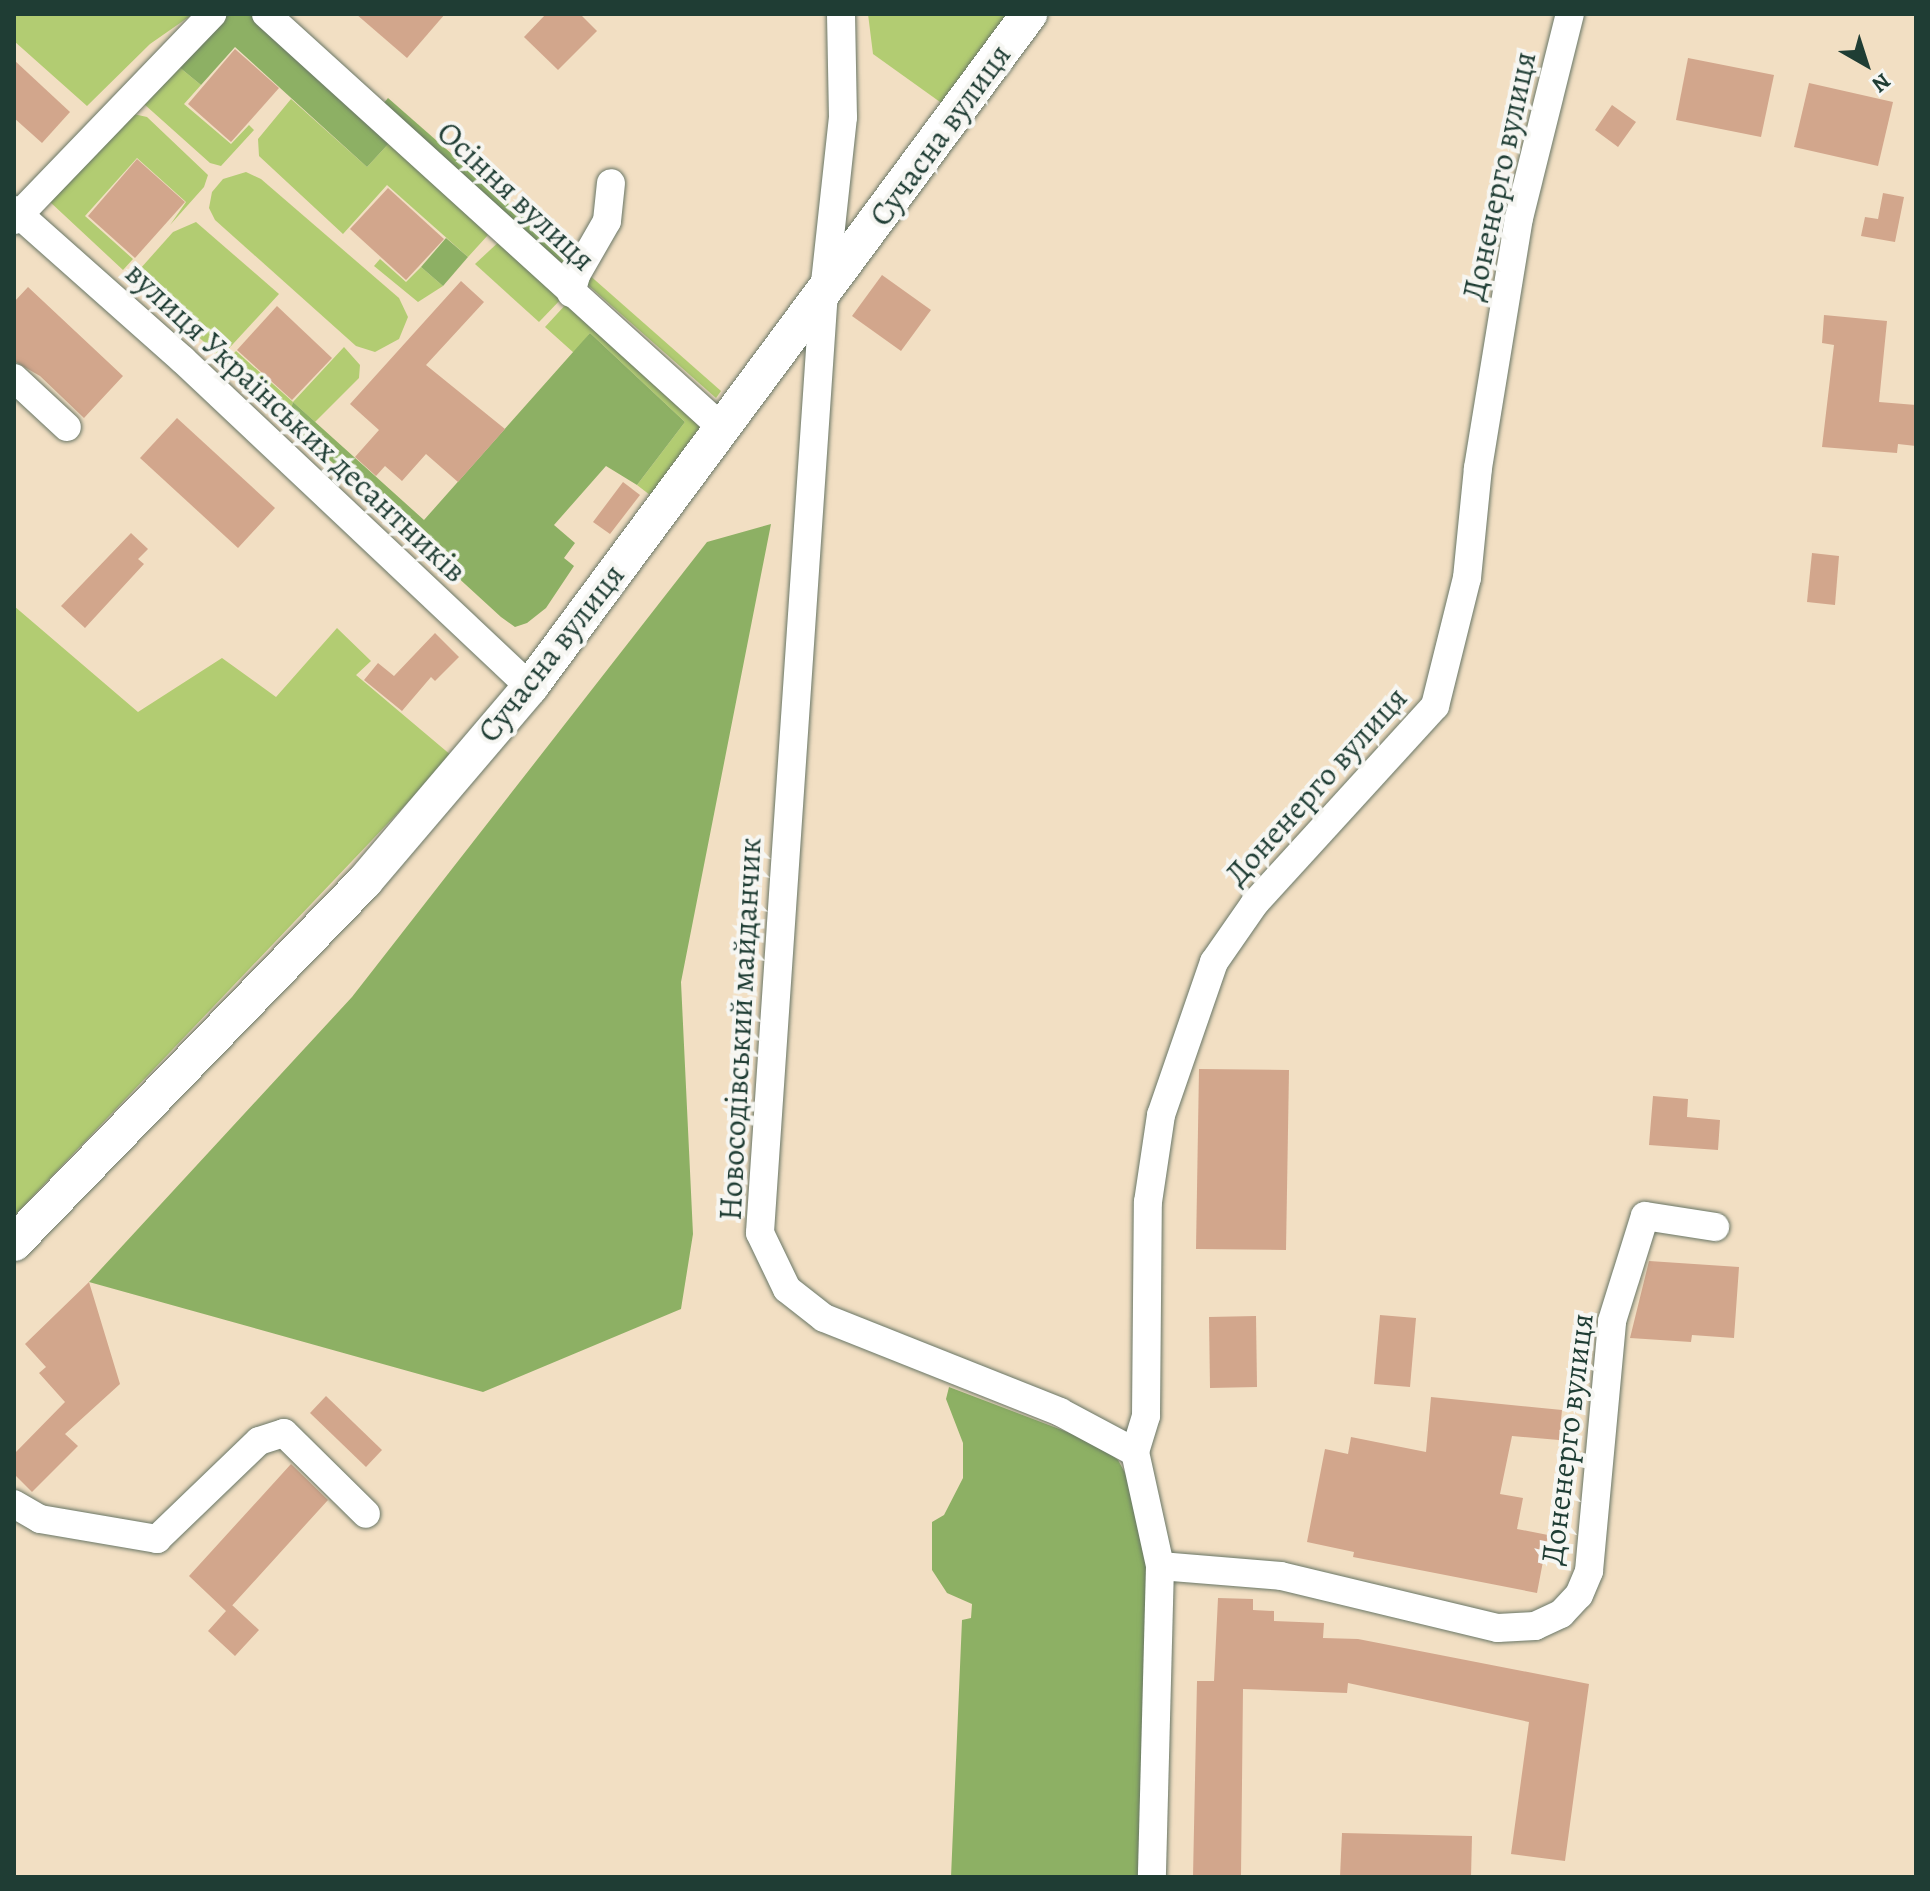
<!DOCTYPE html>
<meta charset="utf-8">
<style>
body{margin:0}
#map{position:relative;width:1930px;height:1891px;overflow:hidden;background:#f2dfc3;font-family:Alegreya,serif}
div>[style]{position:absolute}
.green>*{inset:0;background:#b2cc72}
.forest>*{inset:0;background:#8db064}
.building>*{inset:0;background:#d2a68c}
.roads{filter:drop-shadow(0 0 2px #697666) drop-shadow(0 0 2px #697666)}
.minor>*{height:28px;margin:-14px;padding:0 14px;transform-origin:14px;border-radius:14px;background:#fff}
.major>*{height:36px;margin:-18px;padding:0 18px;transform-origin:18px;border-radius:18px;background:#fff}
span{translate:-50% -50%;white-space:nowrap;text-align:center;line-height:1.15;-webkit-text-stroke:8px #f6f6f2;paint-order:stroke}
.street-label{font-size:32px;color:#1f3d34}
.frame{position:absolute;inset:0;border:16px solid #1f3d34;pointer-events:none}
.north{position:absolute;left:1826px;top:24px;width:80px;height:80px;-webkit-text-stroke:6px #f6f6f2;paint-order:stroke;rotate:141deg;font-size:22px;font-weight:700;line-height:32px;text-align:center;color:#1f3d34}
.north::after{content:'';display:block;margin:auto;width:28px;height:36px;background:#1f3d34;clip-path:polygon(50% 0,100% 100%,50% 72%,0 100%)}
</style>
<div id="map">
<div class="green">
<div style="clip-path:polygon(14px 14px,193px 14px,150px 44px,87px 106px,14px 41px)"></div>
<div style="clip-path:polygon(868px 14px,1019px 14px,947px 107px,873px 54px)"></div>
<div style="clip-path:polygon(173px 62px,201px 85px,184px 104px,231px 144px,249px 125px,254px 130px,221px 166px,210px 163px,144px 104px)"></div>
<div style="clip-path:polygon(291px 99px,367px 167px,391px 141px,488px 235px,468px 257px,387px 185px,343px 234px,259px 156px,258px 139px)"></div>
<div style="clip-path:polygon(129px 113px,147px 117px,208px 175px,204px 187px,170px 225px,186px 202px,137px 158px,85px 216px,133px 259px,123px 270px,49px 201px)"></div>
<div style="clip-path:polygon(246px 172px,261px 179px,399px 298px,408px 317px,399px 339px,375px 352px,356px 346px,215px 220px,209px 208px,212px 192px,223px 179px)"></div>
<div style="clip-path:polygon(196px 222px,279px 294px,221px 357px,132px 278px,173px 232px)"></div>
<div style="clip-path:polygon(503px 238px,564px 296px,539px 322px,475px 264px)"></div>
<div style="clip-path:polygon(380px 259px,406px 282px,421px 267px,443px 286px,418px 302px,374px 266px)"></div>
<div style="clip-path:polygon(587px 273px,721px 391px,716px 398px,588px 285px)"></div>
<div style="clip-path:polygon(568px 302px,700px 427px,650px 495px,637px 485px,685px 422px,590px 333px,574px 353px,545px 327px)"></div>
<div style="clip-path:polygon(344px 347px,360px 365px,359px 378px,315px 422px,293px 402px,287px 421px,225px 363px,236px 351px,293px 402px)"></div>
<div style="clip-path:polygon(14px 606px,138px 712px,222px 658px,276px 697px,337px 628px,371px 661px,356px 675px,452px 756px,14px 1216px)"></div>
</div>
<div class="forest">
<div style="clip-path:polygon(219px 14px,253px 14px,391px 141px,367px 167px,235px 47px,201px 85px,173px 62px)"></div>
<div style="clip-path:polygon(388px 98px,576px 263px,564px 265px,382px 105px)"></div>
<div style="clip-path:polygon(446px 238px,468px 257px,443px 286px,421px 267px)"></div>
<div style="clip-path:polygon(590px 333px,685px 422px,637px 485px,606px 466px,554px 525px,575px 543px,564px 558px,574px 566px,546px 608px,527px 623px,515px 627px,501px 617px,287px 421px,293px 402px,424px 520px)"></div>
<div style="clip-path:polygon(771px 524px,681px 982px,693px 1234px,681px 1309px,483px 1392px,89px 1282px,352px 997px,707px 542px)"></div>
<div style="clip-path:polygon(949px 1387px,1096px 1443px,1118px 1460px,1130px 1482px,1150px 1566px,1139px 1877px,951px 1877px,962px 1620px,971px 1618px,972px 1604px,947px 1593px,932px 1570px,932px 1522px,944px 1515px,963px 1478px,963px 1443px,946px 1399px)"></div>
</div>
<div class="building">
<div style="clip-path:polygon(356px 14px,445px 14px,407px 58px)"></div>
<div style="clip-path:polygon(546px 14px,580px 14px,597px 31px,558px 70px,524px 37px)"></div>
<div style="clip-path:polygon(235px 49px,279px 88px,231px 142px,188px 104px)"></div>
<div style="clip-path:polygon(1688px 58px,1774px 75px,1761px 137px,1676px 120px)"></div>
<div style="clip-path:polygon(14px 60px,70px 112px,42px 143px,14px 118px)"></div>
<div style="clip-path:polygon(1809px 83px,1893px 102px,1878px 166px,1794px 147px)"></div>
<div style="clip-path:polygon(1612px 105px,1636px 122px,1618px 147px,1595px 130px)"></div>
<div style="clip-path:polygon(137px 159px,185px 202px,135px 258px,88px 216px)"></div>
<div style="clip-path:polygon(388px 188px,444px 239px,406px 280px,350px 229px)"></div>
<div style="clip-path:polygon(1883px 193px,1904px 197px,1895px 242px,1861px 236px,1865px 217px,1878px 219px)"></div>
<div style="clip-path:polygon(882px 275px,931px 310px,901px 351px,852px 316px)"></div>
<div style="clip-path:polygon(461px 281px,484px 302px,426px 365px,505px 429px,458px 482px,426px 454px,402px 481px,385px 466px,376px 476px,355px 457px,379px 430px,350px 404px)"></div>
<div style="clip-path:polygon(28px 287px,123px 376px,84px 418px,40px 376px,14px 361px,14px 302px)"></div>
<div style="clip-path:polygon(277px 306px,332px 358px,292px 400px,237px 350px)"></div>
<div style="clip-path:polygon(1824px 315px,1887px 321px,1879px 402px,1916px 405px,1916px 446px,1898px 444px,1897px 453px,1822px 447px,1834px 345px,1822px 343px)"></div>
<div style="clip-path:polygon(177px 418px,275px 508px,238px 548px,140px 458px)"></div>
<div style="clip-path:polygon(623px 482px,640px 495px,610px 534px,593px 522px)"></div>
<div style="clip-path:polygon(131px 533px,148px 549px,138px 559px,144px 564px,85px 628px,61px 606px)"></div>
<div style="clip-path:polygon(1812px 553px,1839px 556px,1835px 605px,1807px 602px)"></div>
<div style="clip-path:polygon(435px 633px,459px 657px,435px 681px,431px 677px,402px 711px,364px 680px,378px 663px,394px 676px)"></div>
<div style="clip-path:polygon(1199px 1069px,1289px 1070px,1286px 1250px,1196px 1249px)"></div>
<div style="clip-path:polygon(1653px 1096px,1688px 1099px,1687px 1117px,1720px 1120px,1718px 1150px,1649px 1145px)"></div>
<div style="clip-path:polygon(1649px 1261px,1739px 1267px,1734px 1338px,1692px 1335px,1691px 1342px,1630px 1338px)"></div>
<div style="clip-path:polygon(89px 1282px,120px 1384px,65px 1434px,78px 1446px,32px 1492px,14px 1474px,14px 1454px,65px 1402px,39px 1373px,46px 1367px,25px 1344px)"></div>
<div style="clip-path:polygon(1380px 1315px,1416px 1318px,1410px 1387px,1374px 1384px)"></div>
<div style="clip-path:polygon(1256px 1316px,1257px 1387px,1210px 1388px,1209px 1317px)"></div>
<div style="clip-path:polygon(326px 1396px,382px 1450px,366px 1467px,310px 1413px)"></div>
<div style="clip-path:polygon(1431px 1397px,1562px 1410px,1559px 1440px,1512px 1436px,1500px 1494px,1523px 1498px,1517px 1529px,1548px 1535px,1537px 1593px,1353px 1557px,1354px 1552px,1307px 1542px,1325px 1449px,1348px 1454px,1351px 1437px,1426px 1452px)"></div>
<div style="clip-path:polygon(291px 1464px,328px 1500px,228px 1610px,232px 1605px,259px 1630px,235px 1656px,208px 1631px,226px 1611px,189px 1576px)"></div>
<div style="clip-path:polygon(1218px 1598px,1253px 1599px,1253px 1610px,1274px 1611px,1274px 1621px,1324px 1623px,1323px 1638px,1358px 1639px,1589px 1684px,1565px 1861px,1511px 1854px,1529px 1722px,1348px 1683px,1347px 1693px,1243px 1689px,1241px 1877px,1193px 1877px,1197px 1681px,1214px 1681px)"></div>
<div style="clip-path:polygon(1342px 1833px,1472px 1836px,1471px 1877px,1340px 1877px)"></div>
</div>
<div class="roads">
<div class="minor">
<div style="left:266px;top:14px;width:614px;rotate:42.23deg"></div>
<div style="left:841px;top:14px;width:103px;rotate:88.9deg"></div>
<div style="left:843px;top:117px;width:175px;rotate:96.2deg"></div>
<div style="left:824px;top:291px;width:944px;rotate:93.89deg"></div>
<div style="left:760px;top:1233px;width:62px;rotate:64.3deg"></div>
<div style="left:787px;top:1289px;width:47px;rotate:38.1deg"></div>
<div style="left:824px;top:1318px;width:254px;rotate:21.7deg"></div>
<div style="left:1060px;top:1412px;width:85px;rotate:28.1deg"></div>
<div style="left:1135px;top:1452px;width:117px;rotate:77.6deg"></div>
<div style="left:1160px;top:1566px;width:311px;rotate:91.5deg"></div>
<div style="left:14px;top:210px;width:226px;rotate:41.6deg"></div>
<div style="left:183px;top:360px;width:477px;rotate:43.3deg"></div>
<div style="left:14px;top:220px;width:286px;rotate:-46.1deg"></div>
<div style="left:571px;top:293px;width:19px;rotate:-74deg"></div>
<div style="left:576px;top:275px;width:62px;rotate:-60.1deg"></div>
<div style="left:607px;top:221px;width:38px;rotate:-84deg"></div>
<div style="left:14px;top:378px;width:72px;rotate:42.8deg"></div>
<div style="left:1135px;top:1452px;width:38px;rotate:-73deg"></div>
<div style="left:1146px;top:1416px;width:214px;rotate:-89.5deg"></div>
<div style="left:1148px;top:1202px;width:88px;rotate:-81.5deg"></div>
<div style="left:1161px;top:1115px;width:162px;rotate:-70.9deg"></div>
<div style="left:1214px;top:962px;width:72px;rotate:-55.2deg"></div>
<div style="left:1255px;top:903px;width:267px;rotate:-47.6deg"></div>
<div style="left:1435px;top:706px;width:132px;rotate:-76deg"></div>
<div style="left:1467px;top:578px;width:111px;rotate:-84.3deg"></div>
<div style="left:1478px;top:468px;width:253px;rotate:-80.7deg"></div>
<div style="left:1519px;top:218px;width:210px;rotate:-76deg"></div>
<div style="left:14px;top:1504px;width:30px;rotate:30deg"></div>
<div style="left:40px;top:1519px;width:119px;rotate:9.7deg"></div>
<div style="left:157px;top:1539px;width:141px;rotate:-43.9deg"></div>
<div style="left:259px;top:1441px;width:26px;rotate:-18deg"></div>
<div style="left:284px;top:1433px;width:115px;rotate:44.6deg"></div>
<div style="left:1160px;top:1566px;width:121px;rotate:4.7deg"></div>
<div style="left:1281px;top:1576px;width:223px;rotate:13.5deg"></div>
<div style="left:1498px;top:1628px;width:37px;rotate:-3deg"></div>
<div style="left:1535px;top:1626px;width:29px;rotate:-25deg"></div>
<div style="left:1561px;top:1614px;width:26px;rotate:-47deg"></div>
<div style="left:1579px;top:1595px;width:26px;rotate:-67deg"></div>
<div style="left:1589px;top:1571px;width:251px;rotate:-84.7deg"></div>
<div style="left:1612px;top:1321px;width:110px;rotate:-72.6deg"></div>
<div style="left:1645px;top:1216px;width:71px;rotate:8.9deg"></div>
</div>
<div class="major">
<div style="left:14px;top:1243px;width:504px;rotate:-45.88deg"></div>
<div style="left:365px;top:881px;width:255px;rotate:-49.6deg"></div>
<div style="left:530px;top:687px;width:838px;rotate:-53.44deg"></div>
</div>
</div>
<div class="street-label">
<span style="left:940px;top:135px;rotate:-54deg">Сучасна вулиця</span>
<span style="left:1499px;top:176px;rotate:-78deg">Доненерго вулиця</span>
<span style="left:516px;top:196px;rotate:43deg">Осіння вулиця</span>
<span style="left:296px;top:422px;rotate:43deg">вулиця Українських десантників</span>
<span style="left:551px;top:653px;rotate:-52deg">Сучасна вулиця</span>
<span style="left:1316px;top:786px;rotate:-48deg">Доненерго вулиця</span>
<span style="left:740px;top:1029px;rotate:-87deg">Новосодівський майданчик</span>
<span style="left:1567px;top:1439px;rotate:-83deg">Доненерго вулиця</span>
</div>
<div class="frame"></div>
<div class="north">N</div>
</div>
